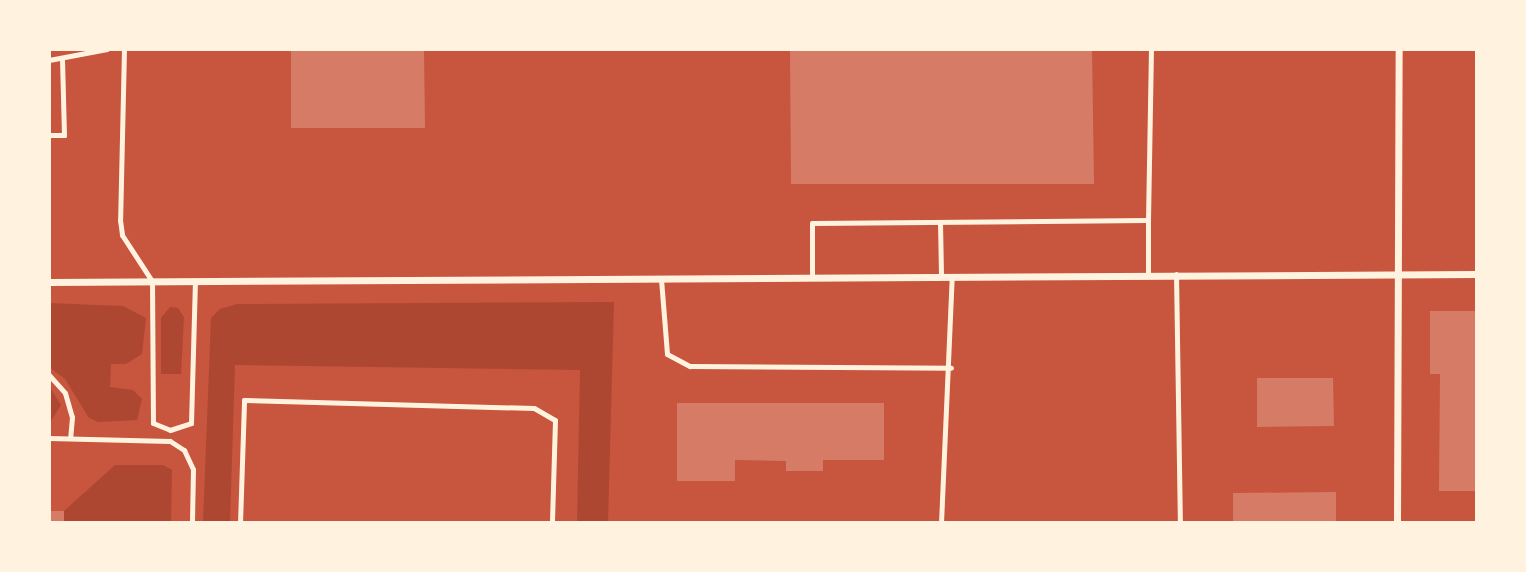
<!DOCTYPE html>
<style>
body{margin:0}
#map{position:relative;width:1526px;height:572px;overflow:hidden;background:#c8553d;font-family:Georgia,serif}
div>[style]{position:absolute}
.green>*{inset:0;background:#ae4732}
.building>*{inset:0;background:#d67c66}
.service>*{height:5px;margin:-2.5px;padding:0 2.5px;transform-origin:2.5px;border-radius:2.5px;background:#fff3e0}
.minor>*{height:7px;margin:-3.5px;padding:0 3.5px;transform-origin:3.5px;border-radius:3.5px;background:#fff3e0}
span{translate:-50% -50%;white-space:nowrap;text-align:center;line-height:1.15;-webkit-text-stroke:7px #fff3e0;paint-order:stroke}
.frame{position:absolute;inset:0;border:51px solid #fff3e0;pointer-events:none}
</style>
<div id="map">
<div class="green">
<div style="clip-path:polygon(614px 302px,608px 523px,577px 523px,580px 370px,235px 365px,230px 523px,203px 523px,211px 318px,220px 309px,237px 304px)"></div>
<div style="clip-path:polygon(49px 303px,123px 306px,146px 318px,142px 354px,126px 364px,111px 364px,110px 387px,133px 390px,142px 399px,137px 420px,98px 422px,89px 418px,65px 379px,49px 367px)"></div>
<div style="clip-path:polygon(170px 307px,178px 308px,184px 317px,181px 374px,161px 374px,161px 318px)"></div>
<div style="clip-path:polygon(49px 386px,61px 405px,51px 421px,49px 421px)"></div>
<div style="clip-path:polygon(115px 465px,163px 465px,172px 470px,171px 523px,64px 523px,64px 511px)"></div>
</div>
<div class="building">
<div style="clip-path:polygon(291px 49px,424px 49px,425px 128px,291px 128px)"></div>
<div style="clip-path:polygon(790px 49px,1092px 49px,1094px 184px,791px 184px)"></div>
<div style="clip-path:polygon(1430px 311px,1477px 311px,1477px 491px,1439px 491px,1440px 374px,1430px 374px)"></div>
<div style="clip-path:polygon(1257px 378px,1333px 378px,1334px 426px,1257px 427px)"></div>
<div style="clip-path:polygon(677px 403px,884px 403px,884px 460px,823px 460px,823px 471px,786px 471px,786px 461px,735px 460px,735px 481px,677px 481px)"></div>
<div style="clip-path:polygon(1336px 492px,1336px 523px,1233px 523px,1233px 493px)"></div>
<div style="clip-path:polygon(49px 511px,64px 511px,64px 523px,49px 523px)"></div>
</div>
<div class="service">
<div style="left:124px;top:49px;width:171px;rotate:91.3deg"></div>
<div style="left:120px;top:220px;width:15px;rotate:82deg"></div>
<div style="left:122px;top:235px;width:55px;rotate:56.9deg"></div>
<div style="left:152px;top:281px;width:142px;rotate:89.6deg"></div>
<div style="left:153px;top:423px;width:18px;rotate:22deg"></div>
<div style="left:170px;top:430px;width:22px;rotate:-18deg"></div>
<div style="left:191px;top:423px;width:142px;rotate:-88.4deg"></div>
<div style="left:49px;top:60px;width:59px;rotate:-10.7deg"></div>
<div style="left:49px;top:135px;width:15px"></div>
<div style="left:64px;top:135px;width:75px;rotate:-91.5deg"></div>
<div style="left:1148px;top:220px;width:171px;rotate:-89deg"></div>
<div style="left:940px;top:222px;width:54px;rotate:88.9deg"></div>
<div style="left:1176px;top:274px;width:249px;rotate:89.1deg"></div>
<div style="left:812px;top:275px;width:52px;rotate:-90deg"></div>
<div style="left:812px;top:223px;width:336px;rotate:-0.5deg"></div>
<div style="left:1148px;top:220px;width:53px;rotate:90deg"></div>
<div style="left:661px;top:279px;width:75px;rotate:85.4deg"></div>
<div style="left:667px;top:354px;width:26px;rotate:28deg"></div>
<div style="left:690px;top:366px;width:261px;rotate:0.4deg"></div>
<div style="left:49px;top:375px;width:24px;rotate:48deg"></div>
<div style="left:65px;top:393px;width:25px;rotate:74deg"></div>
<div style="left:72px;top:417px;width:21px;rotate:95deg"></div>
<div style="left:49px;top:438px;width:121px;rotate:1.4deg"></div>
<div style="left:170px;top:441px;width:17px;rotate:33deg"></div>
<div style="left:184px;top:450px;width:21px;rotate:65deg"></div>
<div style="left:193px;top:469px;width:54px;rotate:91.1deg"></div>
<div style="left:240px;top:523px;width:123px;rotate:-88.1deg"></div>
<div style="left:244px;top:400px;width:290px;rotate:1.6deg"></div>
<div style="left:534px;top:408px;width:24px;rotate:30deg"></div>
<div style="left:555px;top:420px;width:103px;rotate:91.7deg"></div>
<div style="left:941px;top:523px;width:247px;rotate:-87.5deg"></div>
</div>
<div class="minor">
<div style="left:49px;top:282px;width:1428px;rotate:-0.32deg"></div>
<div style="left:1397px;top:523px;width:474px;rotate:-89.8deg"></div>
</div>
<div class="frame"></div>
</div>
